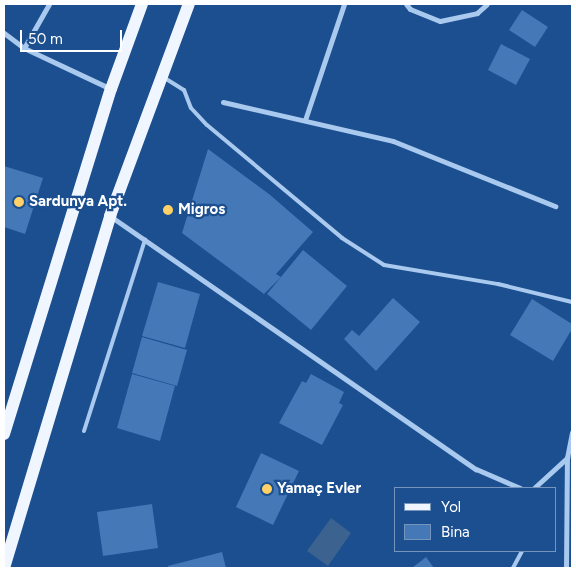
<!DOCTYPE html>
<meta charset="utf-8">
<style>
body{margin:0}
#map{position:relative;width:576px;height:572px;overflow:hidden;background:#1b4f8f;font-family:Figtree,sans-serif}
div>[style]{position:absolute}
.water>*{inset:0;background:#3c6290}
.building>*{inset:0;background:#4478b7}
.service>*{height:4px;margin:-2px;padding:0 2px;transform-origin:2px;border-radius:2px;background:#a9c9ee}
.minor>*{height:5px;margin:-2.5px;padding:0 2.5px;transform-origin:2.5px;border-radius:2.5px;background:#a9c9ee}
.primary>*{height:12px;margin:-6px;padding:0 6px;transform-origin:6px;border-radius:6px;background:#f0f6ff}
.dots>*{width:14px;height:14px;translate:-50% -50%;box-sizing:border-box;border:2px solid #1b4f8f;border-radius:50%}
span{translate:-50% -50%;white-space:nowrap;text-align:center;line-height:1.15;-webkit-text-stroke:4.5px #1b4f8f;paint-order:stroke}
.poi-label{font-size:15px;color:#fff;font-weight:700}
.left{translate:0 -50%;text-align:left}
.frame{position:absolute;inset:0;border:5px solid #fff;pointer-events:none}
.legend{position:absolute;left:394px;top:487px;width:162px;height:65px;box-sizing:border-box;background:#1b4f8f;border:1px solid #7695bc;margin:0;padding:6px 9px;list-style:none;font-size:15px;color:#fff}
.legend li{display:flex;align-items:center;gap:10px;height:25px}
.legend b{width:25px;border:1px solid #7695bc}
.scale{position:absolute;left:20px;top:30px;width:102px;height:22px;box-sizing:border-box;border:2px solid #fff;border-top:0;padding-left:6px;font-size:15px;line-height:18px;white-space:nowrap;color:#fff;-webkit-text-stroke:4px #1b4f8f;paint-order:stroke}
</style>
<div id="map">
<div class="water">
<div style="clip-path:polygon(331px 518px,351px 533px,328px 566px,307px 551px)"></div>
</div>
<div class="building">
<div style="clip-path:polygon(522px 10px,548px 27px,535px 47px,509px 30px)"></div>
<div style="clip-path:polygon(501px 44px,530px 59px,516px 85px,488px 70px)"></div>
<div style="clip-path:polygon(208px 149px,269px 194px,313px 232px,276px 274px,281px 277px,264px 294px,182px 233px)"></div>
<div style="clip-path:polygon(4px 166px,43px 178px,25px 234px,4px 227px)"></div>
<div style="clip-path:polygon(303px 250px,347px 286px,311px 330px,267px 294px)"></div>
<div style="clip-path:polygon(158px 282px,200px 294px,185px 348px,142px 336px)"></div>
<div style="clip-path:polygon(393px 298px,420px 322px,376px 371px,344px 339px,352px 330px,359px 336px)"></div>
<div style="clip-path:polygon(532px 299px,572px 324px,572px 329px,553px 361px,510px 335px)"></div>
<div style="clip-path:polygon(142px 337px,187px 350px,177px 386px,132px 373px)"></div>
<div style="clip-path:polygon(132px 374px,175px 386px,160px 441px,117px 428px)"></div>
<div style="clip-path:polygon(311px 374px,344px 392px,339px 403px,343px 405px,322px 445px,279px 423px,302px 381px,306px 383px)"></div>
<div style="clip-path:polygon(261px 453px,299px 471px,273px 525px,236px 507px)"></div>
<div style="clip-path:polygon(152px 504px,158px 548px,103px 556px,97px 512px)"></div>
<div style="clip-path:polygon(222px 552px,226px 568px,168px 568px,168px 566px)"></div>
<div style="clip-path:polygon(426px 557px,434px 568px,412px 568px)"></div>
</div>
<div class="service">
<div style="left:163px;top:77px;width:25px;rotate:32deg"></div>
<div style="left:184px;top:90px;width:19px;rotate:69deg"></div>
<div style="left:191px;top:108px;width:23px;rotate:47deg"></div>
<div style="left:207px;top:125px;width:176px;rotate:39.9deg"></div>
<div style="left:342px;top:238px;width:50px;rotate:32.7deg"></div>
<div style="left:384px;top:265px;width:116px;rotate:9.5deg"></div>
<div style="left:498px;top:284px;width:76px;rotate:13.7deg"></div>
<div style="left:84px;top:431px;width:201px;rotate:-72.3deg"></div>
<div style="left:513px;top:568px;width:19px;rotate:-62deg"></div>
</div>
<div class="minor">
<div style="left:406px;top:4px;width:6px;rotate:51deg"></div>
<div style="left:410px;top:9px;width:32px;rotate:22deg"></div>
<div style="left:440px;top:21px;width:38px;rotate:-12deg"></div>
<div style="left:477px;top:13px;width:13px;rotate:-42deg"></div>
<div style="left:4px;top:33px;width:25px;rotate:37deg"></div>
<div style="left:24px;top:48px;width:96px;rotate:25.2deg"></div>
<div style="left:24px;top:48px;width:51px;rotate:-60.4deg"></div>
<div style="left:223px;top:102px;width:174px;rotate:12.9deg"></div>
<div style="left:393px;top:141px;width:175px;rotate:21.9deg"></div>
<div style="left:305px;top:120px;width:122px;rotate:-71.4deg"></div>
<div style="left:110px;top:216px;width:445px;rotate:34.7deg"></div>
<div style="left:476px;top:469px;width:48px;rotate:23.4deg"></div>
<div style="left:534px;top:488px;width:45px;rotate:-42.3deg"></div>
<div style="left:566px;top:568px;width:110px;rotate:-89.5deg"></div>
<div style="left:567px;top:458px;width:26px;rotate:-79deg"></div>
</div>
<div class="primary">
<div style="left:4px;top:434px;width:361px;rotate:-72.8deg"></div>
<div style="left:111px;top:89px;width:90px;rotate:-70deg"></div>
<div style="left:4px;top:568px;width:368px;rotate:-73.2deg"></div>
<div style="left:110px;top:216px;width:226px;rotate:-69.6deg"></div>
</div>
<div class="dots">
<div style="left:19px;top:202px;background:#ffd166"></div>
<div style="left:168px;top:210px;background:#ffd166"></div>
<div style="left:267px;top:489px;background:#ffd166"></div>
</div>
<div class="poi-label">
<span class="left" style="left:29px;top:202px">Sardunya Apt.</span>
<span class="left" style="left:178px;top:210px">Migros</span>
<span class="left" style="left:277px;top:489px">Yamaç Evler</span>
</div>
<div class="frame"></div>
<ul class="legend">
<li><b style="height:6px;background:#f0f6ff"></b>Yol</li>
<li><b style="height:14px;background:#4478b7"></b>Bina</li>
</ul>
<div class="scale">50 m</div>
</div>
